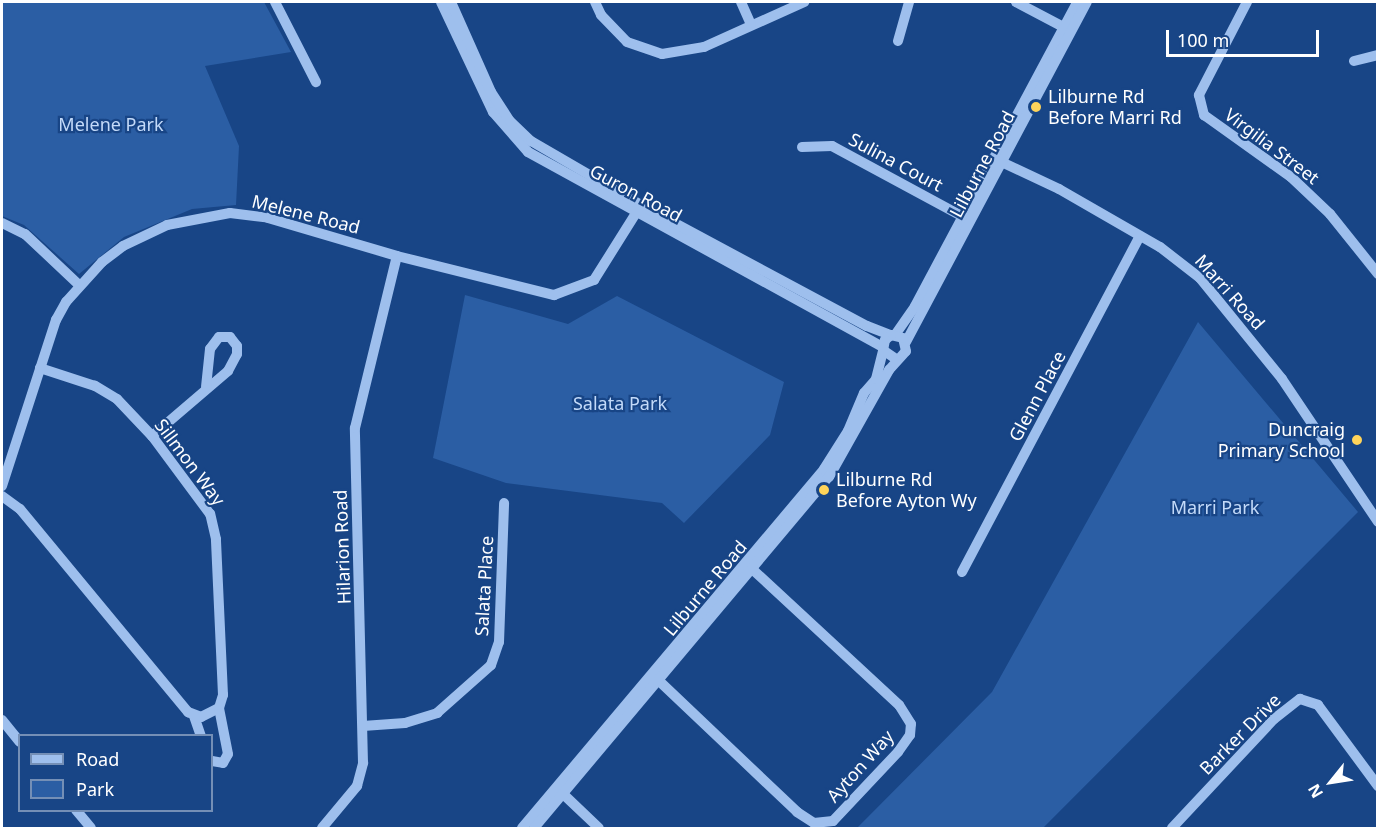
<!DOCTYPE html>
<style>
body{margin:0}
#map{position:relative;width:1379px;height:830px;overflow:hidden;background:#184586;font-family:"Noto Sans",sans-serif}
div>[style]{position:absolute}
.green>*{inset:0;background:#2b5ea4}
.minor>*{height:10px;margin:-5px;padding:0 5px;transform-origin:5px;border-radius:5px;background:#9ebfed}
.dots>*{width:16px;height:16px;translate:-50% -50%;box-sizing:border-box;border:3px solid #184586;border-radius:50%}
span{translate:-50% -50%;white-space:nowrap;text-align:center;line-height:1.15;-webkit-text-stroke:4.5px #184586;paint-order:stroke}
.poi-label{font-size:18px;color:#fff}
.left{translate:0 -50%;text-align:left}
.right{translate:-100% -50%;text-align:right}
.park-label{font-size:18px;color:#c3daf9}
.street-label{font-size:18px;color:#fff}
.frame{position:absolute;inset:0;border:3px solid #fff;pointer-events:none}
.legend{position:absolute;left:18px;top:734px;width:195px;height:78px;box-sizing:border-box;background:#184586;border:2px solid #748fb6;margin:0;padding:8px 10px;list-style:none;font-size:18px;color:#fff}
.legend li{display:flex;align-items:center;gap:12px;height:30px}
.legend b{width:30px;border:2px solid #748fb6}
.north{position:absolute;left:1301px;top:752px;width:60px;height:60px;-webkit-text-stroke:4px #184586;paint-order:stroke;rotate:240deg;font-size:16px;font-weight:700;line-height:24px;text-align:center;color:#fff}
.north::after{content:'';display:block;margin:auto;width:21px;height:27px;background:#fff;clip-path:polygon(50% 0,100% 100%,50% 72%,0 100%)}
.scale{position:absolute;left:1166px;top:30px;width:153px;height:27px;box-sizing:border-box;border:3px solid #fff;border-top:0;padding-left:8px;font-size:18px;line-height:21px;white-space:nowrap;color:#fff;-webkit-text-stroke:4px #184586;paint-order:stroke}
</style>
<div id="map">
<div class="green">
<div style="clip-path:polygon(2px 2px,264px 2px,291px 52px,205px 66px,239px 146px,236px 205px,192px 209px,124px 237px,79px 274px,24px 225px,2px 216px)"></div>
<div style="clip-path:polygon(465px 295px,568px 324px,617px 296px,784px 382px,770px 435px,684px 523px,662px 503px,506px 483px,433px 458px)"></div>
<div style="clip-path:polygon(1198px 322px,1358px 512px,1043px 828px,857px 828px,992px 692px)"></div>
</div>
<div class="minor">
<div style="left:275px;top:2px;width:90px;rotate:62.9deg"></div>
<div style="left:441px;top:2px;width:122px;rotate:64.7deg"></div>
<div style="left:493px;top:112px;width:53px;rotate:48.8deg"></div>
<div style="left:528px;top:152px;width:405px;rotate:28.8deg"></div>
<div style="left:451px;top:2px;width:98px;rotate:66deg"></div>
<div style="left:491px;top:92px;width:35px;rotate:57deg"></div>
<div style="left:510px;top:121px;width:29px;rotate:44deg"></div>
<div style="left:531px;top:141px;width:127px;rotate:30.2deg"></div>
<div style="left:641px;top:205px;width:256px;rotate:28.2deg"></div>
<div style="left:867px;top:326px;width:26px;rotate:21deg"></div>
<div style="left:595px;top:2px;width:14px;rotate:65deg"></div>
<div style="left:601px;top:15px;width:37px;rotate:46deg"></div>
<div style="left:627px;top:42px;width:37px;rotate:19deg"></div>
<div style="left:662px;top:54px;width:43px;rotate:-9.5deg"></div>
<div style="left:704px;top:47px;width:110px;rotate:-24.2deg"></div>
<div style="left:741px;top:2px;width:24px;rotate:66deg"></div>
<div style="left:1016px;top:2px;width:60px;rotate:27.8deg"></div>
<div style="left:1247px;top:2px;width:105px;rotate:117.3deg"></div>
<div style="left:1199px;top:95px;width:21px;rotate:76deg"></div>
<div style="left:1204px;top:115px;width:107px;rotate:35.5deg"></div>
<div style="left:1291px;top:177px;width:54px;rotate:43.5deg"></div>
<div style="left:1330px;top:214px;width:77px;rotate:51.3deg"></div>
<div style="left:898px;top:41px;width:41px;rotate:-74.2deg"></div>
<div style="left:1354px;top:61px;width:25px;rotate:-14deg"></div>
<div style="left:802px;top:147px;width:30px;rotate:-2deg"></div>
<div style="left:832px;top:146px;width:156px;rotate:28.4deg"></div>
<div style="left:993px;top:158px;width:73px;rotate:25.2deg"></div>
<div style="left:1059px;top:189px;width:116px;rotate:29.9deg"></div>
<div style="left:1160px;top:247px;width:51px;rotate:37.8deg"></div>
<div style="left:1200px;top:278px;width:130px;rotate:50.9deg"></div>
<div style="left:1282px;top:379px;width:172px;rotate:56.1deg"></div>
<div style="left:2px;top:223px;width:25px;rotate:26deg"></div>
<div style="left:25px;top:234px;width:73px;rotate:43.3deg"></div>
<div style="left:895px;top:335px;width:35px;rotate:-55deg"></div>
<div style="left:915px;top:306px;width:344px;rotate:-61.9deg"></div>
<div style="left:906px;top:342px;width:385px;rotate:-62deg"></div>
<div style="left:152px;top:436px;width:100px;rotate:-40.5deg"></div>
<div style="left:228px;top:371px;width:19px;rotate:-62deg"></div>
<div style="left:237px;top:354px;width:8px;rotate:-90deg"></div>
<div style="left:237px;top:346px;width:11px;rotate:-128deg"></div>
<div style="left:230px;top:337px;width:11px;rotate:180deg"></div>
<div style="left:219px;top:337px;width:15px;rotate:127deg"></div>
<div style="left:210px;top:349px;width:38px;rotate:96deg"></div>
<div style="left:2px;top:486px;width:175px;rotate:-72deg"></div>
<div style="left:56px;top:320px;width:21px;rotate:-61deg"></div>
<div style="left:66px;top:302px;width:54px;rotate:-48deg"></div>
<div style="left:102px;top:262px;width:26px;rotate:-37deg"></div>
<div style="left:123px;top:246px;width:49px;rotate:-25.5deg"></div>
<div style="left:167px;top:225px;width:64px;rotate:-10.8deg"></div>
<div style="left:230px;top:213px;width:38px;rotate:7deg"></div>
<div style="left:268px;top:218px;width:134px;rotate:16.4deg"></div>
<div style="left:397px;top:256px;width:162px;rotate:14deg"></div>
<div style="left:554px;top:295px;width:43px;rotate:-20.6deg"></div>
<div style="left:594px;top:280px;width:89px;rotate:-57.9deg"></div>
<div style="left:2px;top:496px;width:22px;rotate:36deg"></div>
<div style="left:20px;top:509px;width:264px;rotate:50.4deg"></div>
<div style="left:188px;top:712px;width:14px;rotate:21deg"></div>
<div style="left:201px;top:717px;width:20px;rotate:-27deg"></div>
<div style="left:219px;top:708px;width:14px;rotate:-73deg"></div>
<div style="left:223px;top:695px;width:156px;rotate:-92.6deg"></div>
<div style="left:216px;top:539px;width:26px;rotate:-103deg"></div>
<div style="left:210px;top:514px;width:97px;rotate:-126.6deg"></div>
<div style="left:152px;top:436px;width:51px;rotate:-133.4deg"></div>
<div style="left:117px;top:399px;width:26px;rotate:-149deg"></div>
<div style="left:95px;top:386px;width:58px;rotate:-161.9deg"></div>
<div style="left:962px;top:572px;width:380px;rotate:-62.1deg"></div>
<div style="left:656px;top:678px;width:195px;rotate:43.5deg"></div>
<div style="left:797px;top:812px;width:20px;rotate:33deg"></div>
<div style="left:814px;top:823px;width:19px;rotate:-6deg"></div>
<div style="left:833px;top:821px;width:95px;rotate:-46.7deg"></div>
<div style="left:898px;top:752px;width:21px;rotate:-55deg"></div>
<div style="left:910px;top:735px;width:11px;rotate:-85deg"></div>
<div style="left:911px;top:724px;width:22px;rotate:-122deg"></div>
<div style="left:899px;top:705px;width:205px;rotate:-137.2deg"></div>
<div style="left:194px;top:716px;width:21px;rotate:71deg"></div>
<div style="left:2px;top:720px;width:28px;rotate:51deg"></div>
<div style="left:363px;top:726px;width:42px;rotate:-4.1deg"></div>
<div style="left:405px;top:723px;width:34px;rotate:-17deg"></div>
<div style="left:437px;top:713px;width:72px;rotate:-41.6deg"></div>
<div style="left:491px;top:665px;width:24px;rotate:-71deg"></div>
<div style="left:499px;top:642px;width:139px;rotate:-87.9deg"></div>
<div style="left:212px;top:761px;width:11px;rotate:10deg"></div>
<div style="left:223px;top:763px;width:10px;rotate:-61deg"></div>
<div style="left:228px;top:754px;width:47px;rotate:-101.1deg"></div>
<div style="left:561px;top:792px;width:52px;rotate:43.5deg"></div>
<div style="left:76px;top:810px;width:23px;rotate:50deg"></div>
<div style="left:322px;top:828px;width:55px;rotate:-50.2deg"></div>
<div style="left:357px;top:786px;width:24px;rotate:-75deg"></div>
<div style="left:363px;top:763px;width:335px;rotate:-91.4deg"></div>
<div style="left:355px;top:428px;width:177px;rotate:-76.3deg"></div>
<div style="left:522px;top:828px;width:469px;rotate:-49.9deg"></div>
<div style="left:824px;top:469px;width:45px;rotate:-57.7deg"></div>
<div style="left:848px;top:431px;width:41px;rotate:-67.2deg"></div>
<div style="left:864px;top:393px;width:18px;rotate:-49deg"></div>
<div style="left:876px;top:379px;width:30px;rotate:-76deg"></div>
<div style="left:534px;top:828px;width:459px;rotate:-50deg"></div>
<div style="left:829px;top:477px;width:123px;rotate:-60.7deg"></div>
<div style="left:889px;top:370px;width:25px;rotate:-48deg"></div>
<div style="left:906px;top:351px;width:13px;rotate:-103deg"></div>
<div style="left:903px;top:338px;width:12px;rotate:-166deg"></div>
<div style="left:891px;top:335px;width:8px;rotate:140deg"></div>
<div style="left:885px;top:340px;width:10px;rotate:101deg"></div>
<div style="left:883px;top:350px;width:16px;rotate:35deg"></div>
<div style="left:1172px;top:828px;width:149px;rotate:-46.9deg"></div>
<div style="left:1274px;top:719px;width:33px;rotate:-38deg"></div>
<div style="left:1300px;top:699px;width:19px;rotate:18deg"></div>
<div style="left:1318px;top:705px;width:101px;rotate:53.5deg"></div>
</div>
<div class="dots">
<div style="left:1036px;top:107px;background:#ffd45a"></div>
<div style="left:1357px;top:440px;background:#ffd45a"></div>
<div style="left:824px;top:490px;background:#ffd45a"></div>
</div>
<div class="poi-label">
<span class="left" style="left:1048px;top:107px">Lilburne Rd<br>Before Marri Rd</span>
<span class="right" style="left:1345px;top:440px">Duncraig<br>Primary School</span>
<span class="left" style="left:836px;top:490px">Lilburne Rd<br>Before Ayton Wy</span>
</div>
<div class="park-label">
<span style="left:111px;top:124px">Melene Park</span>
<span style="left:620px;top:403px">Salata Park</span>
<span style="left:1215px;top:507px">Marri Park</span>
</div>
<div class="street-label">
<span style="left:1272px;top:146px;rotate:37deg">Virgilia Street</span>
<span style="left:896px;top:162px;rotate:28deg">Sulina Court</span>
<span style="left:982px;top:164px;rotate:-62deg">Lilburne Road</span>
<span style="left:636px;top:193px;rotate:28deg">Guron Road</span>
<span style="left:306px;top:214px;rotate:14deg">Melene Road</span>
<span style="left:1230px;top:292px;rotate:48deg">Marri Road</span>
<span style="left:1037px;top:396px;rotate:-62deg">Glenn Place</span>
<span style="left:190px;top:462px;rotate:53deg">Sillmon Way</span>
<span style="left:342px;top:547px;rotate:-92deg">Hilarion Road</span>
<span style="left:484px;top:586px;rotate:-87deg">Salata Place</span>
<span style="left:705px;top:588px;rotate:-50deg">Lilburne Road</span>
<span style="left:1240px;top:734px;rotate:-45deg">Barker Drive</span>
<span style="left:860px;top:766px;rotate:-48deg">Ayton Way</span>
</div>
<div class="frame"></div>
<ul class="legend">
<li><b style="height:8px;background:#9ebfed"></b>Road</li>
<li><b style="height:16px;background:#2b5ea4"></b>Park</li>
</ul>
<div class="north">N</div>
<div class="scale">100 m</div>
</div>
